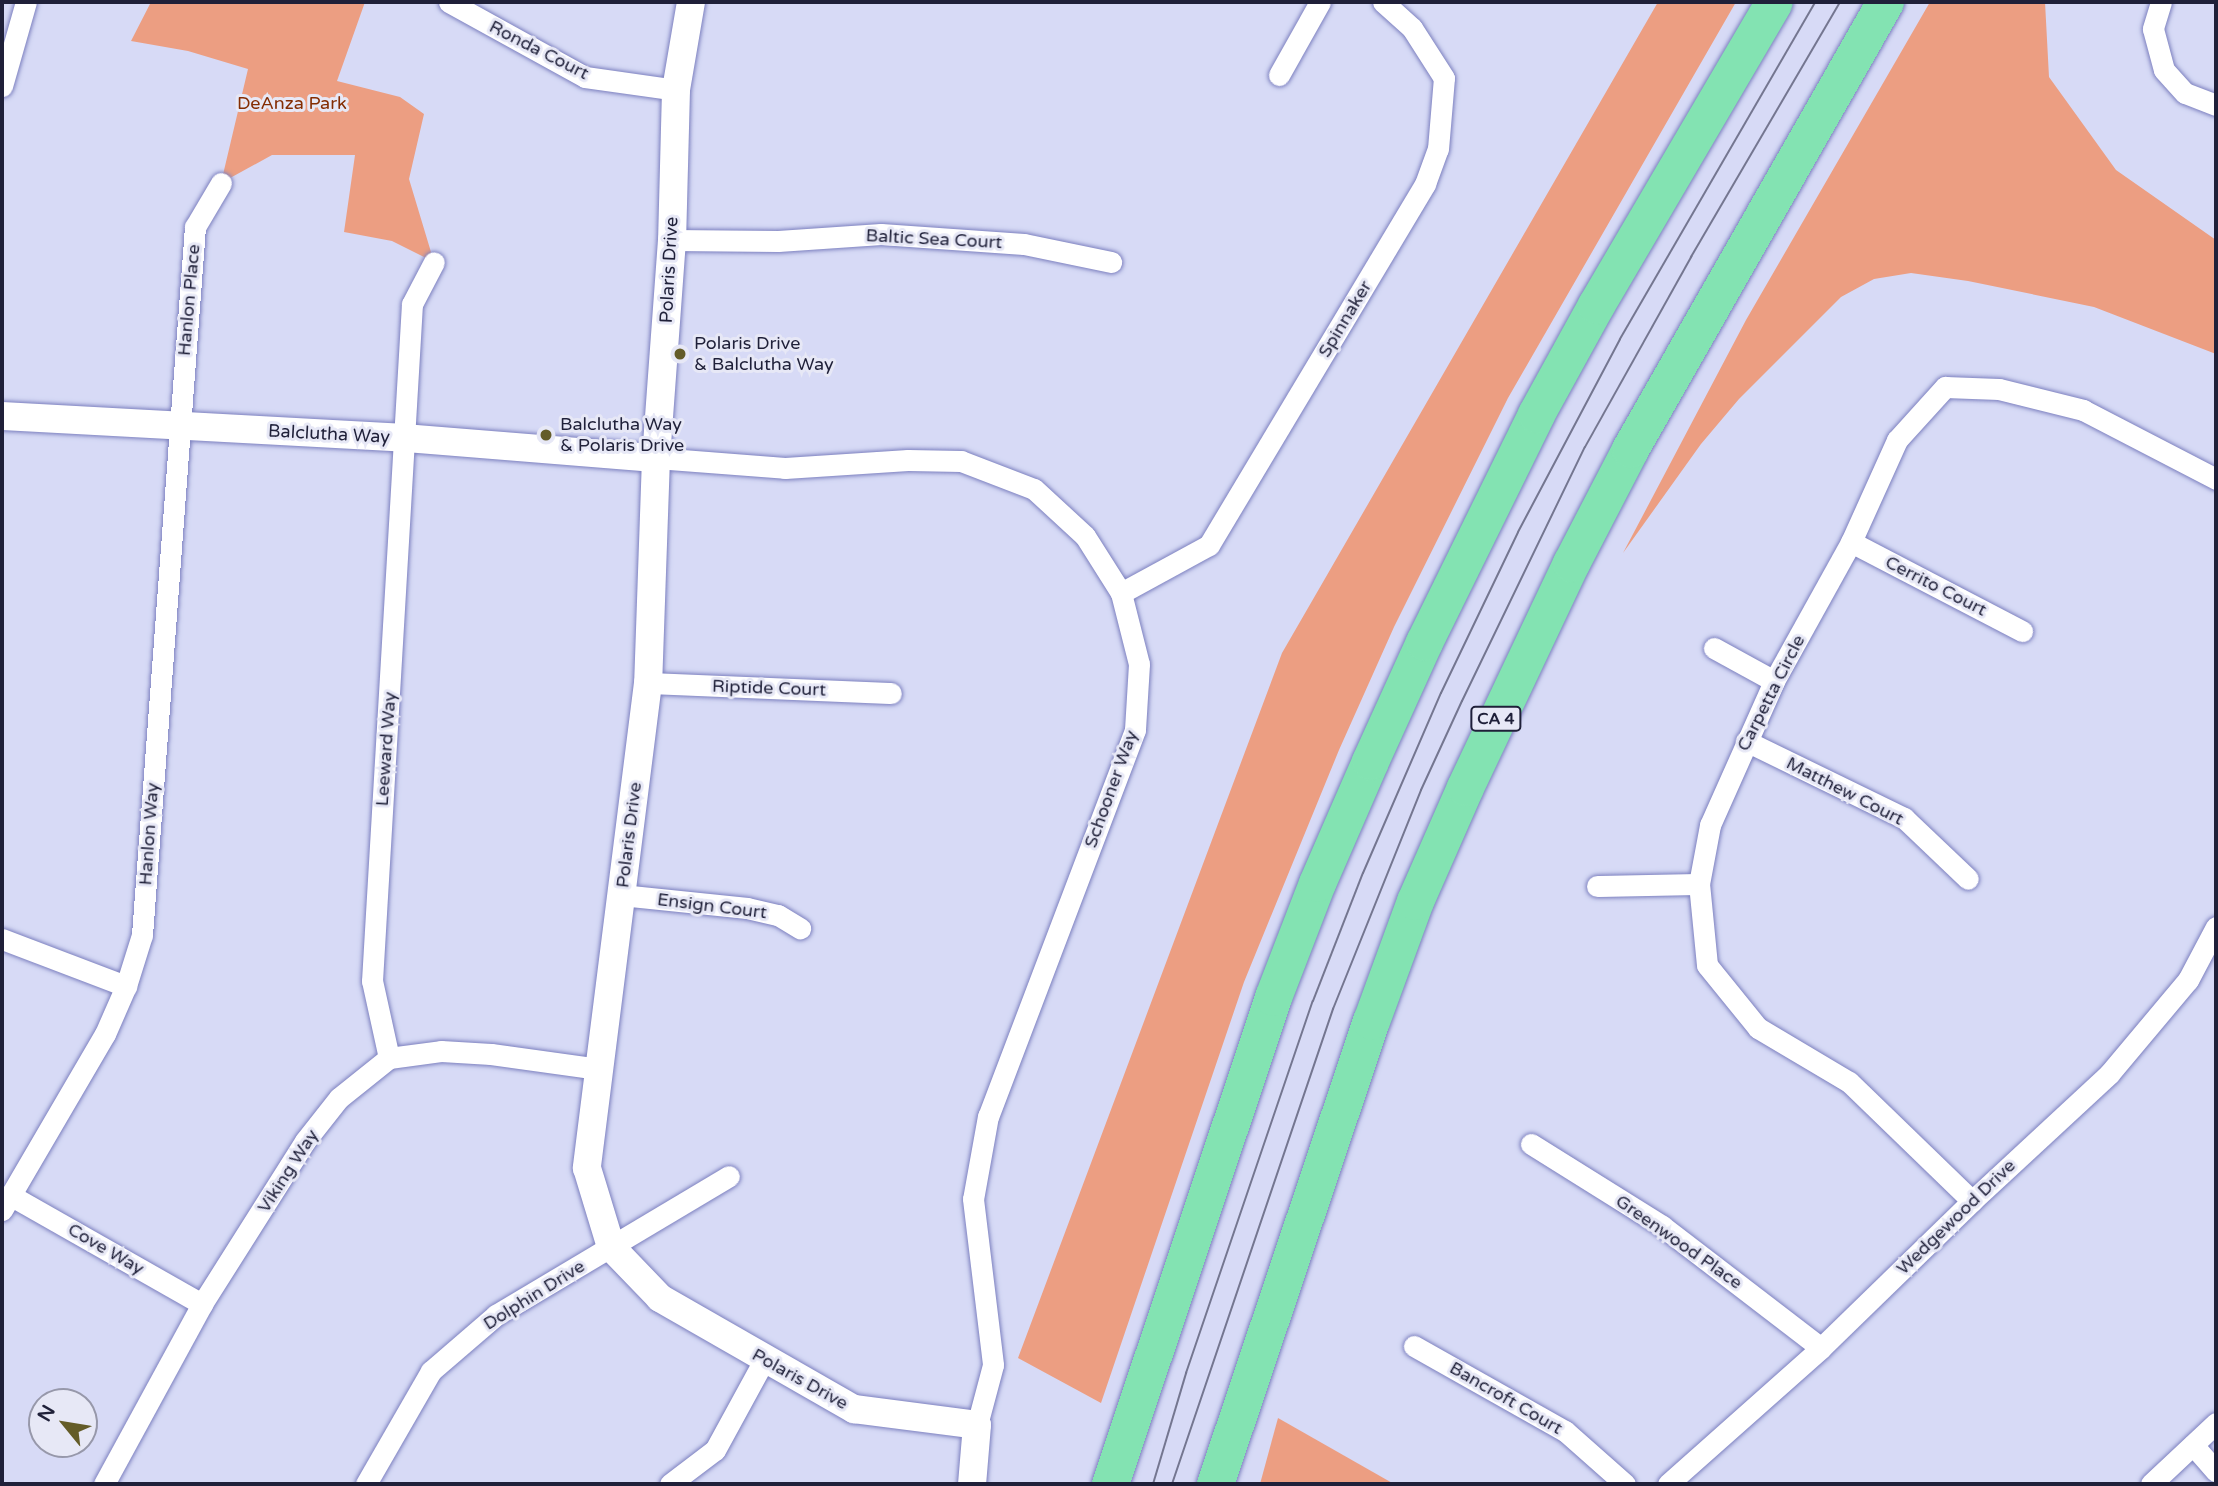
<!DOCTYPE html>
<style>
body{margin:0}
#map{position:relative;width:2218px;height:1486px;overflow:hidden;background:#d7daf6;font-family:"Varela Round",sans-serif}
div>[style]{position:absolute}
.green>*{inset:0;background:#ec9e82}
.roads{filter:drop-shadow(0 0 2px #7c80bf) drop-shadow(0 0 2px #7c80bf)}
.street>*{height:21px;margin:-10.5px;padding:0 10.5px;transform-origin:10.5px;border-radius:10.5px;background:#fff}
.secondary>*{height:28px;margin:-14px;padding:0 14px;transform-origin:14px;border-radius:14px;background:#fff}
.highway>*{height:37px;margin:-18.5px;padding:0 18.5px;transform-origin:18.5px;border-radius:18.5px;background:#83e3b2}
.tram>*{height:2px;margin:-1px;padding:0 1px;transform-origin:1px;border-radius:1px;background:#747690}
.dots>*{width:19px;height:19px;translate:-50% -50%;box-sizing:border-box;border:4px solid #e7e8f6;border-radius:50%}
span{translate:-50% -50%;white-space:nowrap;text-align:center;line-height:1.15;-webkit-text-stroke:6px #e7e8f6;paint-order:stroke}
.shield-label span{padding:2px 5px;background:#e7e8f6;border:2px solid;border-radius:5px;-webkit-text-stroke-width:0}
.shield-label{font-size:16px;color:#1f2039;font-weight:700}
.street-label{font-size:18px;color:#1f2039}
.park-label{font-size:18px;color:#842d03}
.poi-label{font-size:18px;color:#1f2039}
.left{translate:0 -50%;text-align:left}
.frame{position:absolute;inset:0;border:4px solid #1f2039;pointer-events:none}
.north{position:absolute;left:28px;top:1388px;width:70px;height:70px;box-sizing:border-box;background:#e7e8f6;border:2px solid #9798aa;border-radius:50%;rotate:300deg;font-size:19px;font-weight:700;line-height:28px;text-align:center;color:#1f2039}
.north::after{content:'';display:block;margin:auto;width:24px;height:32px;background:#645c28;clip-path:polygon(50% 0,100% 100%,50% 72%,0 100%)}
</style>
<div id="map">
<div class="green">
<div style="clip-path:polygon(151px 2px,365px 2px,337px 81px,400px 97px,424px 114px,409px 179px,434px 262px,392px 241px,344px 232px,355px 155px,272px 155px,221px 183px,248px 69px,188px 51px,131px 41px)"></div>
<div style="clip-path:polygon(1658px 2px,1736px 2px,1508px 398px,1394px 627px,1339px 750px,1244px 982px,1101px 1403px,1018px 1358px,1282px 653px)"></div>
<div style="clip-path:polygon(1930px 2px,2045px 2px,2049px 77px,2116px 170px,2216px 240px,2216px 354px,2094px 307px,1968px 281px,1911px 273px,1874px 279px,1841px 297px,1739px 399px,1701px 444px,1623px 553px,1746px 320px)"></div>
<div style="clip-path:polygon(1278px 1418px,1394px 1484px,1260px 1484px)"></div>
</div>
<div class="roads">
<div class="street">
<div style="left:449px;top:2px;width:155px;rotate:28.9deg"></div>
<div style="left:585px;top:77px;width:92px;rotate:8.1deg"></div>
<div style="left:2161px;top:2px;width:28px;rotate:107deg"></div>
<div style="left:2153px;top:29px;width:42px;rotate:75deg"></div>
<div style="left:2164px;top:70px;width:31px;rotate:48deg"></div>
<div style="left:2185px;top:93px;width:33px;rotate:21deg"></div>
<div style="left:1279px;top:75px;width:84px;rotate:-60.7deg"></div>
<div style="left:2px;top:86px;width:87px;rotate:-74.1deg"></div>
<div style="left:672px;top:240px;width:106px;rotate:0.5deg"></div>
<div style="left:778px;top:241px;width:103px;rotate:-3.9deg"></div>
<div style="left:881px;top:234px;width:143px;rotate:4deg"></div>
<div style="left:1024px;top:244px;width:89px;rotate:11.7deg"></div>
<div style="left:656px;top:458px;width:129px;rotate:4.4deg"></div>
<div style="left:785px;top:468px;width:123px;rotate:-3.7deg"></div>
<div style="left:908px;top:460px;width:53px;rotate:1.1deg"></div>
<div style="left:961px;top:461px;width:78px;rotate:21deg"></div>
<div style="left:1034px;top:489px;width:69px;rotate:42.7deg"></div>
<div style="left:1085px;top:536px;width:67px;rotate:57.7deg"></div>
<div style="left:1121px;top:593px;width:73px;rotate:75.8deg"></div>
<div style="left:1139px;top:664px;width:66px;rotate:93.5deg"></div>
<div style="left:1135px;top:730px;width:413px;rotate:110.8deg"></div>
<div style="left:988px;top:1116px;width:84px;rotate:100.2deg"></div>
<div style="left:973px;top:1199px;width:167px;rotate:83.1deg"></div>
<div style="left:993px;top:1365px;width:62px;rotate:104.9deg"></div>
<div style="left:1851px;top:542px;width:193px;rotate:27.5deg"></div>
<div style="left:1121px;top:593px;width:100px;rotate:-28.6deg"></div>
<div style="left:1209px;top:545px;width:421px;rotate:-59.1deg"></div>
<div style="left:1425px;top:184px;width:37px;rotate:-70deg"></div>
<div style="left:1438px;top:149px;width:71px;rotate:-85.2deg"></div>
<div style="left:1444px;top:78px;width:59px;rotate:-122.6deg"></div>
<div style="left:1412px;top:28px;width:39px;rotate:-138deg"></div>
<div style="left:1714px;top:648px;width:68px;rotate:28.8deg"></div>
<div style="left:648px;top:683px;width:243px;rotate:2.4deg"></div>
<div style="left:1746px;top:741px;width:176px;rotate:26deg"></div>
<div style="left:1904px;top:818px;width:88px;rotate:43.6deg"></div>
<div style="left:1597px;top:886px;width:102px;rotate:-1.1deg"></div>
<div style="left:621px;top:895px;width:127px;rotate:5.9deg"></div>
<div style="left:747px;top:908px;width:32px;rotate:13deg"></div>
<div style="left:778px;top:915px;width:26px;rotate:31deg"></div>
<div style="left:2px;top:939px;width:133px;rotate:20.8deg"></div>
<div style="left:389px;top:1058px;width:79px;rotate:-102.4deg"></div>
<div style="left:372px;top:981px;width:678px;rotate:-86.62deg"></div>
<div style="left:412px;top:304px;width:47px;rotate:-62.4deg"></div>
<div style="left:1531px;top:1144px;width:155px;rotate:32deg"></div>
<div style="left:1662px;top:1226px;width:200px;rotate:37.5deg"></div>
<div style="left:10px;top:1195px;width:221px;rotate:29.6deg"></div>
<div style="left:1972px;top:1201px;width:171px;rotate:-135.9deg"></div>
<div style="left:1849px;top:1082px;width:106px;rotate:-149.3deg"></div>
<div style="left:1758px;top:1028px;width:81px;rotate:-129deg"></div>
<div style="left:1707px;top:965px;width:81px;rotate:-95.6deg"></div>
<div style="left:1699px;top:884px;width:60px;rotate:-79.4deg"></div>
<div style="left:1710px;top:825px;width:158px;rotate:-66deg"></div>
<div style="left:1774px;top:681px;width:159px;rotate:-61deg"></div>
<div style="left:1851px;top:542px;width:112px;rotate:-65.7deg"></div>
<div style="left:1897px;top:440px;width:72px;rotate:-47.8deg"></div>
<div style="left:1945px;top:387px;width:54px;rotate:2.1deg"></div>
<div style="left:1999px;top:389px;width:87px;rotate:14deg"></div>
<div style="left:2083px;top:410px;width:150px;rotate:27.4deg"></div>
<div style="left:2px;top:1210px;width:204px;rotate:-59.7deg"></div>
<div style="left:105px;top:1034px;width:52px;rotate:-66.4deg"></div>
<div style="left:126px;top:986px;width:53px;rotate:-72.6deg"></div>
<div style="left:142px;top:935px;width:710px;rotate:-85.72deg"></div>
<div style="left:195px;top:227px;width:51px;rotate:-59.4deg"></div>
<div style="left:1414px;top:1346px;width:173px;rotate:29.4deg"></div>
<div style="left:1565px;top:1431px;width:80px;rotate:41.5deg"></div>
<div style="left:2193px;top:1445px;width:35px;rotate:49deg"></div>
<div style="left:104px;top:1484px;width:205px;rotate:-61.4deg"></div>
<div style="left:202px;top:1304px;width:193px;rotate:-57.7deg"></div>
<div style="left:305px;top:1141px;width:55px;rotate:-51.7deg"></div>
<div style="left:339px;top:1098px;width:64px;rotate:-38.7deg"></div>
<div style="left:389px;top:1058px;width:52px;rotate:-7.7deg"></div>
<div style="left:441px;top:1051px;width:50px;rotate:3.4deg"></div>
<div style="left:491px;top:1054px;width:109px;rotate:7.9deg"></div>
<div style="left:366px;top:1484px;width:130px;rotate:-60.1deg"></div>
<div style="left:431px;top:1371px;width:86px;rotate:-40.7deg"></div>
<div style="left:496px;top:1315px;width:271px;rotate:-30.8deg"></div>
<div style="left:670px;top:1484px;width:56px;rotate:-37.1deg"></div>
<div style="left:715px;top:1450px;width:102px;rotate:-61.4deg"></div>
<div style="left:1668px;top:1484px;width:205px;rotate:-41.6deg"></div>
<div style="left:1821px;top:1348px;width:211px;rotate:-44.2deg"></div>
<div style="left:1972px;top:1201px;width:187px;rotate:-42.8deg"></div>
<div style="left:2109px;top:1074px;width:123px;rotate:-50deg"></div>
<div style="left:2188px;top:980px;width:60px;rotate:-62.2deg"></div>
<div style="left:2151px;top:1484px;width:89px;rotate:-43.2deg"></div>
</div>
<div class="secondary">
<div style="left:691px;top:2px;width:89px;rotate:99.7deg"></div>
<div style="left:676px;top:90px;width:150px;rotate:91.5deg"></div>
<div style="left:672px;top:240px;width:219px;rotate:94.2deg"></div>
<div style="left:656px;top:458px;width:225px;rotate:92deg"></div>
<div style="left:648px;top:683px;width:489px;rotate:97.2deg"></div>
<div style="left:587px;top:1168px;width:83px;rotate:73.1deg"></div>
<div style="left:611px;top:1247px;width:71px;rotate:46.1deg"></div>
<div style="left:660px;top:1298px;width:224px;rotate:29.8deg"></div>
<div style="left:854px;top:1409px;width:124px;rotate:7.4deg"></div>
<div style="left:977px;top:1425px;width:59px;rotate:94.8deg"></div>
<div style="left:2px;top:416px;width:404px;rotate:3.1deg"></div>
<div style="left:405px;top:438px;width:252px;rotate:4.6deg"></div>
</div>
<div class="highway">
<div style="left:1110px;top:1484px;width:514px;rotate:-71.49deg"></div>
<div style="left:1273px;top:997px;width:122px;rotate:-68.9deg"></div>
<div style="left:1317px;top:883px;width:133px;rotate:-66.5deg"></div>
<div style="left:1370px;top:761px;width:131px;rotate:-65.6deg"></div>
<div style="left:1424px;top:642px;width:254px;rotate:-63.8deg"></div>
<div style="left:1536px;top:414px;width:124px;rotate:-61.2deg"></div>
<div style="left:1596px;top:305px;width:351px;rotate:-59.6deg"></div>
<div style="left:1215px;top:1484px;width:489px;rotate:-71.4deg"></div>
<div style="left:1371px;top:1021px;width:128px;rotate:-69.9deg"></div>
<div style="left:1415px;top:901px;width:124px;rotate:-66.3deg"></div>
<div style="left:1465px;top:787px;width:248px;rotate:-64.7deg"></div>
<div style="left:1571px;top:563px;width:128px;rotate:-62.6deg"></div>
<div style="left:1630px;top:449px;width:515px;rotate:-60.3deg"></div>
</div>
</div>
<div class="tram">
<div style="left:1153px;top:1484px;width:116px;rotate:-73.4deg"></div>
<div style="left:1186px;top:1373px;width:393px;rotate:-71.2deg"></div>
<div style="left:1313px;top:1001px;width:137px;rotate:-68.7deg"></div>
<div style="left:1363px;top:873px;width:196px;rotate:-66.6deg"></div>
<div style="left:1441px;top:693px;width:178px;rotate:-64.4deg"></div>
<div style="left:1518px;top:532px;width:218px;rotate:-62.1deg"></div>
<div style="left:1620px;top:339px;width:389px;rotate:-59.9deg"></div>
<div style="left:1172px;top:1484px;width:502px;rotate:-71.28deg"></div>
<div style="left:1333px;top:1009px;width:236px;rotate:-68.1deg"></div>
<div style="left:1421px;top:790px;width:98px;rotate:-65.3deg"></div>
<div style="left:1462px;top:701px;width:282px;rotate:-64.2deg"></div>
<div style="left:1585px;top:447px;width:218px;rotate:-60.8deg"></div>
<div style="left:1691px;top:257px;width:295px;rotate:-59.7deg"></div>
</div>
<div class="dots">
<div style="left:680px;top:354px;background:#645c28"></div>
<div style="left:546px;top:435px;background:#645c28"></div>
</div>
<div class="shield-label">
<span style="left:1496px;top:719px">CA 4</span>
</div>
<div class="street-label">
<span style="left:539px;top:50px;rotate:27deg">Ronda Court</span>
<span style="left:934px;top:239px;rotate:3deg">Baltic Sea Court</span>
<span style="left:669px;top:270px;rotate:-87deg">Polaris Drive</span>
<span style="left:189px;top:300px;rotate:-85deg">Hanlon Place</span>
<span style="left:1345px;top:319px;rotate:-59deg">Spinnaker</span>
<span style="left:329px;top:434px;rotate:3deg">Balclutha Way</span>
<span style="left:1936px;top:586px;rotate:27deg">Cerrito Court</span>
<span style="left:769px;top:688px;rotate:2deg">Riptide Court</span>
<span style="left:1771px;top:693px;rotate:-63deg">Carpetta Circle</span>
<span style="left:386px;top:749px;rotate:-86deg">Leeward Way</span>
<span style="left:1111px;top:789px;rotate:-70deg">Schooner Way</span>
<span style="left:1845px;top:791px;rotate:27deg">Matthew Court</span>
<span style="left:149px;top:834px;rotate:-86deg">Hanlon Way</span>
<span style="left:629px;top:835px;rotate:-83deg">Polaris Drive</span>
<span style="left:712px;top:906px;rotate:7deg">Ensign Court</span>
<span style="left:288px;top:1171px;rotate:-57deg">Viking Way</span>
<span style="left:1956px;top:1217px;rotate:-44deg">Wedgewood Drive</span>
<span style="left:1679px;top:1242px;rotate:35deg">Greenwood Place</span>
<span style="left:106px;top:1249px;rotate:30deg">Cove Way</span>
<span style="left:534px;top:1295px;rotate:-32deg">Dolphin Drive</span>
<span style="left:800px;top:1379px;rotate:29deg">Polaris Drive</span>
<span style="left:1506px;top:1398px;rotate:30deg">Bancroft Court</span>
</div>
<div class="park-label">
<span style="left:292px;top:103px">DeAnza Park</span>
</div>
<div class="poi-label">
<span class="left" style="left:694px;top:354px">Polaris Drive<br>&amp; Balclutha Way</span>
<span class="left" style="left:560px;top:435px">Balclutha Way<br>&amp; Polaris Drive</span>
</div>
<div class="frame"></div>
<div class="north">N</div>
</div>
